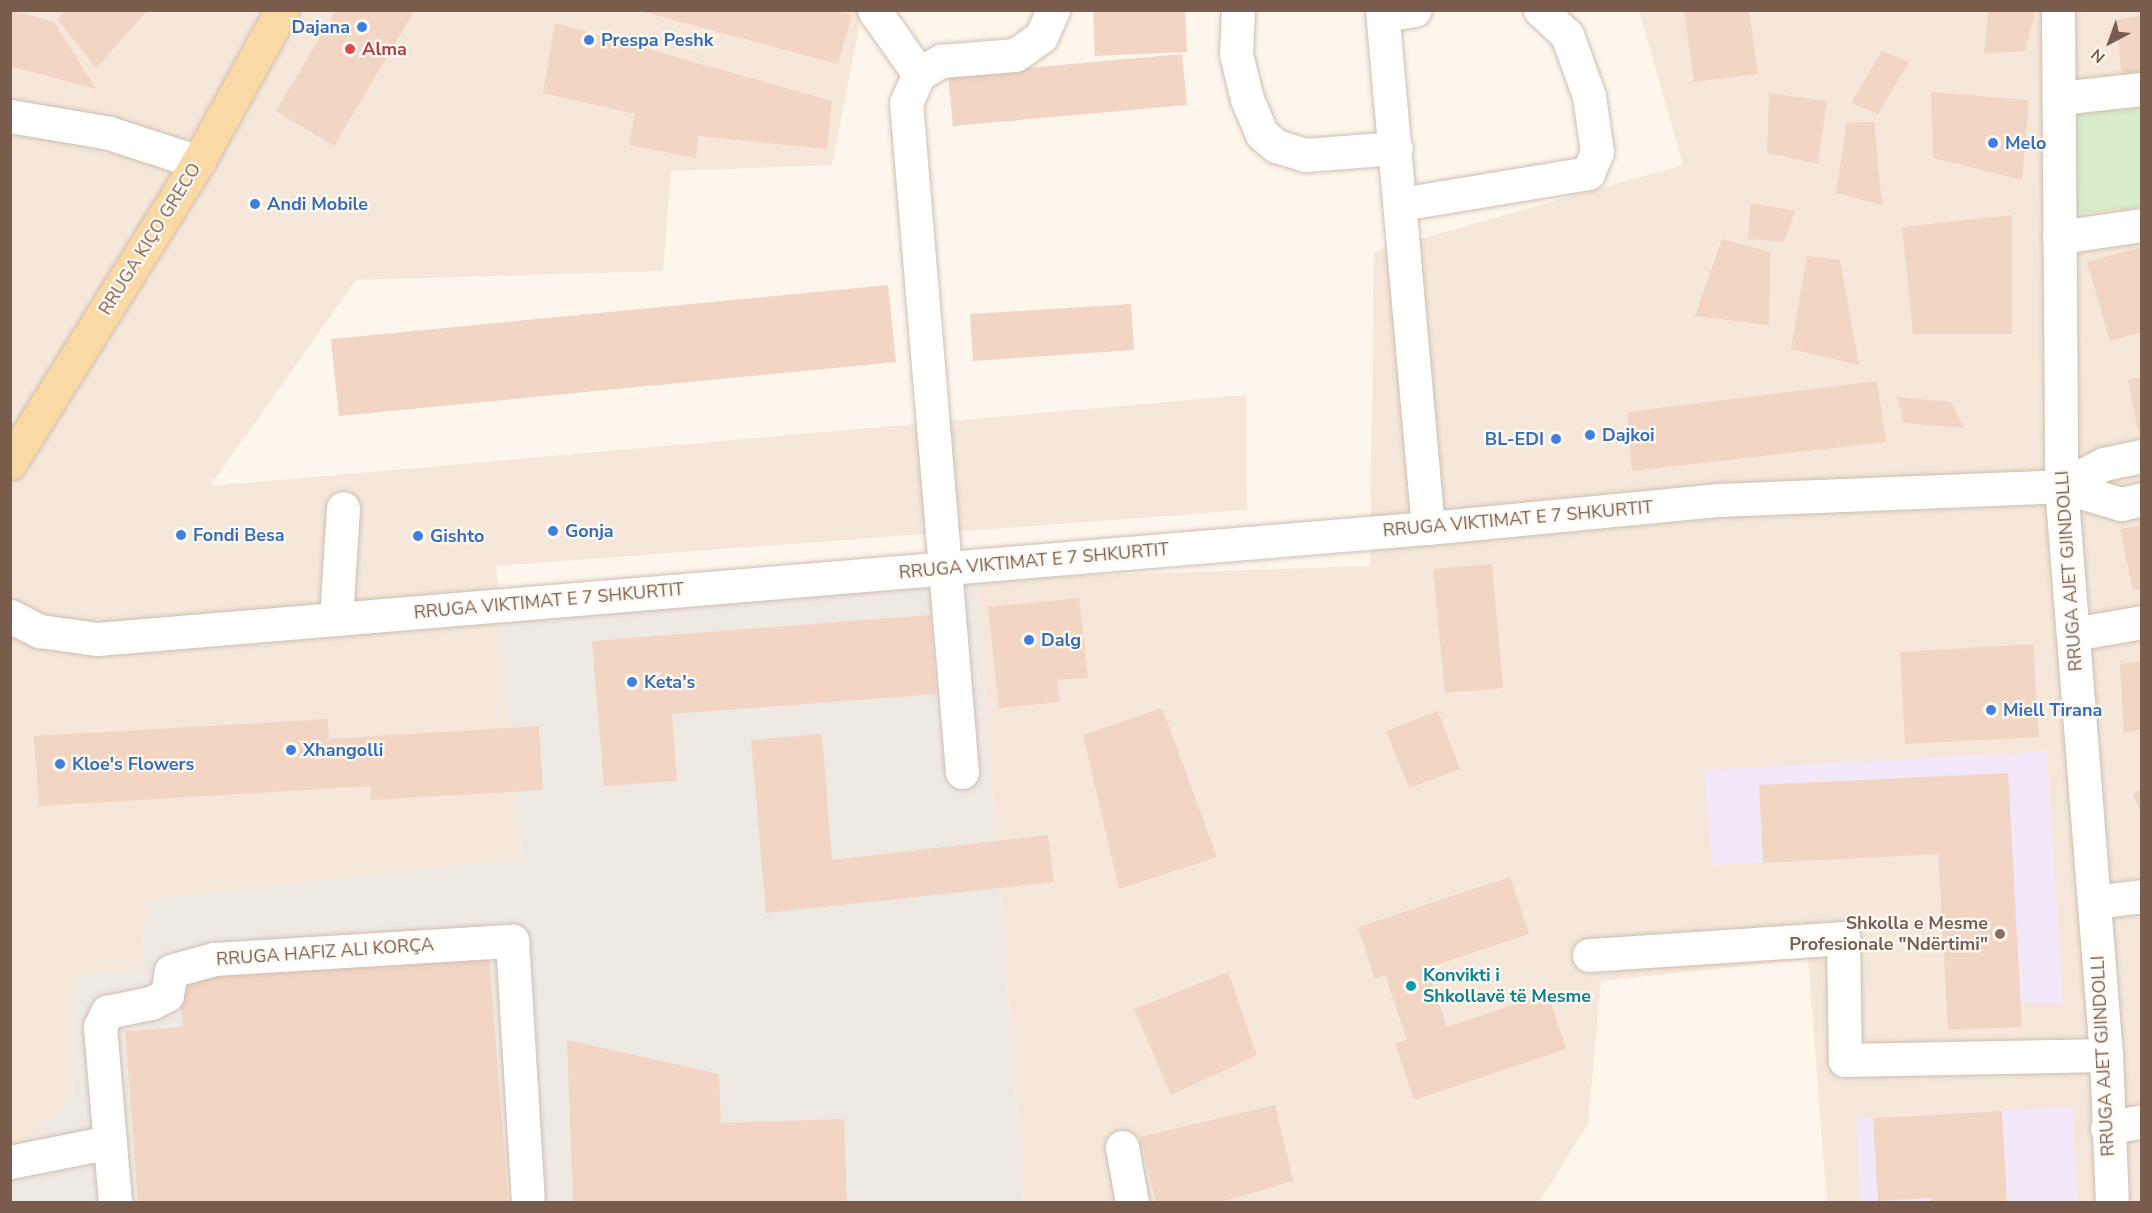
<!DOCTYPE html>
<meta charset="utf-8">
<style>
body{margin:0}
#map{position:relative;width:2152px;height:1213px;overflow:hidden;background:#fdf6ec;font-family:"Nunito Sans",sans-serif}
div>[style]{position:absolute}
.residential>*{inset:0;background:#f5e8da}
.industrial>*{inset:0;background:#efe9e4}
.education>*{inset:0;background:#f3e8fa}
.green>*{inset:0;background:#d8ecc9}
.building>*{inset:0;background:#f3d5c3}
.roads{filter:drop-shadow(0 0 2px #d1beb0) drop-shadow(0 0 2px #d1beb0)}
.minor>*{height:33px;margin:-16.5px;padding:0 16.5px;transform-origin:16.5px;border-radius:16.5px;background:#fff}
.major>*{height:33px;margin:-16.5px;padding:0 16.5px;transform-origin:16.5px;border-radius:16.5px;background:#fbd9a5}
.dots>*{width:16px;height:16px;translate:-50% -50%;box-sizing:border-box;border:3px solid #fffaf3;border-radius:50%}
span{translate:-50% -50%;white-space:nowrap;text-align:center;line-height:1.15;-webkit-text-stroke:4.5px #fffaf3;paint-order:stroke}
.shop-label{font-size:18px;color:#366cbe;font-weight:700}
.right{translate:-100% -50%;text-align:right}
.left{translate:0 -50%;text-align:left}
.health-label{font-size:18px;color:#be3a42;font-weight:700}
.street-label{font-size:18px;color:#7a5c4d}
.education-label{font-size:18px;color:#785e54;font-weight:700}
.culture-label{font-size:18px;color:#0d838f;font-weight:700}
.frame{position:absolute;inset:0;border:12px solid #7a5c4d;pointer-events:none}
.north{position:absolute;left:2080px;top:12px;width:60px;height:60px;-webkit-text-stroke:4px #fffaf3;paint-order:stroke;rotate:221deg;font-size:16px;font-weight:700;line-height:24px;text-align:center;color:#7a5c4d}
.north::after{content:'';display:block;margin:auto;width:21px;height:27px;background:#7a5c4d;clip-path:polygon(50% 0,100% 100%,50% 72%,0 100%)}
</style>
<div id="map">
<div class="residential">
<div style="clip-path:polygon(11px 11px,862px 11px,832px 165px,671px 171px,663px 271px,356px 280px,210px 486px,1246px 395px,1247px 510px,496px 566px,522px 859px,148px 900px,140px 970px,75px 976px,72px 1102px,11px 1155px)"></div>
<div style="clip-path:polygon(1639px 11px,2141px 11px,2141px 1202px,1827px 1202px,1808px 959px,1601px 981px,1588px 1124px,1539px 1202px,1024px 1202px,976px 579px,1370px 566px,1374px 252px,1683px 165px)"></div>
</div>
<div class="industrial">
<div style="clip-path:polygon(976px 579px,1024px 1202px,11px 1202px,10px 1155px,72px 1102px,75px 975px,140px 970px,148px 900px,522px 858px,499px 615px)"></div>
</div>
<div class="education">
<div style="clip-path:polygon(2047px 751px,2063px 1003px,2021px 1003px,2022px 1027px,1948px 1030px,1938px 854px,1713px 865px,1704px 770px)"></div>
<div style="clip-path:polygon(2072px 1107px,2078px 1202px,1860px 1202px,1856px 1118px)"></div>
</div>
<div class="green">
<div style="clip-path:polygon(2141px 100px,2141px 207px,2075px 214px,2073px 108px)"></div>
</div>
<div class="building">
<div style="clip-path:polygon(10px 10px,54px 22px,96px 89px,10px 66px)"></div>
<div style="clip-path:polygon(65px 10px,148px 10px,96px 68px,57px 19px)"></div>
<div style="clip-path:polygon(336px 10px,415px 10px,334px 146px,276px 111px)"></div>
<div style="clip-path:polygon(835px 10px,852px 15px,838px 64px,640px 11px)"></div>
<div style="clip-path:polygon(1093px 10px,1185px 10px,1187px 52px,1095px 56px)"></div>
<div style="clip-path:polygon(1684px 10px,1749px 10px,1758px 74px,1694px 82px)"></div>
<div style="clip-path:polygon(1988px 10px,2036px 10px,2025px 51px,1984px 54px)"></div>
<div style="clip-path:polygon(2142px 15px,2142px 74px,2122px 77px,2116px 20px)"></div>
<div style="clip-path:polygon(555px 23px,832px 101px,827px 149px,698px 136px,696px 158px,629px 145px,635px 114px,543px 93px)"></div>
<div style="clip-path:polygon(1882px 51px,1909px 62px,1878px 114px,1851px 103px)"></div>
<div style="clip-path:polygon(1182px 54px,1187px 105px,953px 126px,948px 75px)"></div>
<div style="clip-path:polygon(1931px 92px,2029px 100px,2022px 180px,1933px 158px)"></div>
<div style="clip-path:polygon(1769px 93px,1827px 101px,1818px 164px,1767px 153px)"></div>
<div style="clip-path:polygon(1874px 122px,1882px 205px,1836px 193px,1847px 123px)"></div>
<div style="clip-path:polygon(1751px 203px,1795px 211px,1784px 242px,1748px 239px)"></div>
<div style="clip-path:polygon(2012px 215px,2012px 334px,1913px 334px,1902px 227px)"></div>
<div style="clip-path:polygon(1722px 239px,1770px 252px,1769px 325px,1695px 316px)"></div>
<div style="clip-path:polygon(2142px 247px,2142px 332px,2110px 341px,2087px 262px)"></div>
<div style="clip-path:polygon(1807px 256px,1840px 260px,1859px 365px,1791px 349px)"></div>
<div style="clip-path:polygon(888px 285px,896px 362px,339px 416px,331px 339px)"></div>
<div style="clip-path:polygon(1131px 304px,1134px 350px,973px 361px,970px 314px)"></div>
<div style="clip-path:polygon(2142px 377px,2142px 430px,2138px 431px,2128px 380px)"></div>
<div style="clip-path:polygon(1877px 381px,1886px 442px,1632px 471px,1627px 412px)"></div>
<div style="clip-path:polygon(1897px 397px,1951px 402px,1964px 428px,1904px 423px)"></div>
<div style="clip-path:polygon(2142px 525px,2142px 589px,2133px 591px,2120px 529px)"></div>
<div style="clip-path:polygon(1492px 564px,1503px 688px,1445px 693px,1433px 569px)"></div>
<div style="clip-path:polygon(1079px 598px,1088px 678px,1057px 680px,1060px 702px,999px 708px,988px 607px)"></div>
<div style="clip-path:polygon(930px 615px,936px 694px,672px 714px,677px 781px,604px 786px,592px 641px)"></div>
<div style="clip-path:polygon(2033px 644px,2039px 737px,1905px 744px,1900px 652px)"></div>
<div style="clip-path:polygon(2142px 661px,2142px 729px,2124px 733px,2120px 664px)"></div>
<div style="clip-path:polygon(1162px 708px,1217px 857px,1119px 889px,1083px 735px)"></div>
<div style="clip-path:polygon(1438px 711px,1460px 769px,1409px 788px,1386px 731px)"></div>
<div style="clip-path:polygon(328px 719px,329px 739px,539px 726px,543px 790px,371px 800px,370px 786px,39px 806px,34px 736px)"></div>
<div style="clip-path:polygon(822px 734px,832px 860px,1048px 835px,1054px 882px,766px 913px,751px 740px)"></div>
<div style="clip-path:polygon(2008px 773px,2022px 1027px,1948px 1030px,1938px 854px,1763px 863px,1759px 785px)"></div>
<div style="clip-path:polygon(2142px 790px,2142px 815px,2141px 815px,2133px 793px)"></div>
<div style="clip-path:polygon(1510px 877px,1529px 934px,1427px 968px,1447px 1027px,1548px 993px,1566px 1049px,1414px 1100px,1395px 1043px,1407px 1040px,1385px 975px,1375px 979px,1358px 927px)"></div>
<div style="clip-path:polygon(489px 955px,508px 1202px,138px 1202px,125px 1031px,183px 1027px,177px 977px)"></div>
<div style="clip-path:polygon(1228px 972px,1257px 1055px,1171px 1095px,1134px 1009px)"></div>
<div style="clip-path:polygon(567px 1040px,719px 1074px,721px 1123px,844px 1119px,847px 1202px,573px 1202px)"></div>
<div style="clip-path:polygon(1275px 1105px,1293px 1181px,1221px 1202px,1156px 1202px,1140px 1137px)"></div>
<div style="clip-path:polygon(2002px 1111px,2007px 1202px,1931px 1202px,1931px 1198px,1878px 1201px,1873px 1118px)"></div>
</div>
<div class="roads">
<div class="minor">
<div style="left:874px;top:10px;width:78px;rotate:54.9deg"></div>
<div style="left:1238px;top:10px;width:44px;rotate:92.6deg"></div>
<div style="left:1236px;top:54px;width:46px;rotate:76.3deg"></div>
<div style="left:1247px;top:99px;width:38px;rotate:67deg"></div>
<div style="left:1262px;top:134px;width:18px;rotate:41deg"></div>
<div style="left:1276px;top:146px;width:30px;rotate:17deg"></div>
<div style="left:1305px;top:155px;width:91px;rotate:-4.4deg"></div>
<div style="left:1382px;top:10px;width:520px;rotate:84.93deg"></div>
<div style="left:2058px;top:10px;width:476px;rotate:89.6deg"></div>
<div style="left:2061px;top:486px;width:571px;rotate:85.48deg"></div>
<div style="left:2106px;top:1055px;width:147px;rotate:87.7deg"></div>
<div style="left:1383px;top:15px;width:32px;rotate:-9deg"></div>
<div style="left:2059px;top:98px;width:83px;rotate:-6.2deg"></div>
<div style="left:10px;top:116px;width:100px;rotate:9.7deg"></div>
<div style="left:109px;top:133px;width:94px;rotate:18deg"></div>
<div style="left:1401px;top:204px;width:190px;rotate:-9.4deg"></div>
<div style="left:1588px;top:173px;width:23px;rotate:-67deg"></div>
<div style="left:1597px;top:152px;width:57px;rotate:-98.1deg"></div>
<div style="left:1589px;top:96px;width:65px;rotate:-109.8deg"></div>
<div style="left:1567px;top:35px;width:37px;rotate:-137deg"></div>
<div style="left:2059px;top:237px;width:84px;rotate:-8.2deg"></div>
<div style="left:2061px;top:486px;width:48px;rotate:-27.1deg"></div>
<div style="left:2104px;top:464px;width:39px;rotate:-12deg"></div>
<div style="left:10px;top:616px;width:34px;rotate:27deg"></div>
<div style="left:40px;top:631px;width:58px;rotate:8deg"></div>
<div style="left:97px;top:639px;width:1336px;rotate:-4.77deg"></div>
<div style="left:1428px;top:528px;width:292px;rotate:-5.5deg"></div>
<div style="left:1719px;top:500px;width:342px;rotate:-2.3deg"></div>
<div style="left:2061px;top:486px;width:63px;rotate:16.7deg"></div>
<div style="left:2121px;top:504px;width:22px;rotate:-13deg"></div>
<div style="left:336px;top:619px;width:111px;rotate:-86.4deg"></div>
<div style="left:2074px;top:634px;width:69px;rotate:-10deg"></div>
<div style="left:962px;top:772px;width:671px;rotate:-94.78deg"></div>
<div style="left:906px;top:103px;width:32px;rotate:-66deg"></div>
<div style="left:919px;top:74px;width:26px;rotate:-31deg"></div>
<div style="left:941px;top:61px;width:74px;rotate:-4.6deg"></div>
<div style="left:1015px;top:55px;width:32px;rotate:-35deg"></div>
<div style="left:1041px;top:37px;width:30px;rotate:-66deg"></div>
<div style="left:2094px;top:902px;width:48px;rotate:-7.1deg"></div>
<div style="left:1589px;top:955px;width:255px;rotate:-3.8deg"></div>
<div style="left:1843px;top:938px;width:122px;rotate:89.1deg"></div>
<div style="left:1845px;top:1060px;width:261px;rotate:-1.1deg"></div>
<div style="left:2107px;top:1128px;width:36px;rotate:-11deg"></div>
<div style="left:1122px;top:1147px;width:56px;rotate:79.7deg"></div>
<div style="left:10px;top:1162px;width:102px;rotate:-11.3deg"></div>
<div style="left:115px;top:1202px;width:176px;rotate:-94.9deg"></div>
<div style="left:100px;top:1027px;width:17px;rotate:-65deg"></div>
<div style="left:107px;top:1012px;width:45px;rotate:-11.6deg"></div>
<div style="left:151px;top:1003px;width:18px;rotate:-27deg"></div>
<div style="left:167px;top:995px;width:24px;rotate:-81deg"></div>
<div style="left:171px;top:971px;width:45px;rotate:-15.6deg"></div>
<div style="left:214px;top:959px;width:299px;rotate:-3.5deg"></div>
<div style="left:512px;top:941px;width:261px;rotate:86.5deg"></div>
</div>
<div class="major">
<div style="left:10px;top:463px;width:355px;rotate:-58deg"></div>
<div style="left:198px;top:162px;width:174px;rotate:-61.1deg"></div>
</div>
</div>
<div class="dots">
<div style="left:362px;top:27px;background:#3f7fe0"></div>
<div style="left:589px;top:40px;background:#3f7fe0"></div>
<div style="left:350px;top:49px;background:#e0444e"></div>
<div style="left:1993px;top:143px;background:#3f7fe0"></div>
<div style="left:255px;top:204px;background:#3f7fe0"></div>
<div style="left:1590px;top:435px;background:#3f7fe0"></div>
<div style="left:1556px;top:439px;background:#3f7fe0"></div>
<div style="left:553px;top:531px;background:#3f7fe0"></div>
<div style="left:181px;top:535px;background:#3f7fe0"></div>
<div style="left:418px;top:536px;background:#3f7fe0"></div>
<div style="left:1029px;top:640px;background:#3f7fe0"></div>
<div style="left:632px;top:682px;background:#3f7fe0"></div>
<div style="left:1991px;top:710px;background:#3f7fe0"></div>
<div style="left:291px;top:750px;background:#3f7fe0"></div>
<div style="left:60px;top:764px;background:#3f7fe0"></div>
<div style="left:2000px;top:934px;background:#8d6e63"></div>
<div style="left:1411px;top:986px;background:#0f9aa8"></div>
</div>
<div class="shop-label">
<span class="right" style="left:350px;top:27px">Dajana</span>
<span class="left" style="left:601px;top:40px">Prespa Peshk</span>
<span class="left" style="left:2005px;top:143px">Melo</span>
<span class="left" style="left:267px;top:204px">Andi Mobile</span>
<span class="left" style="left:1602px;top:435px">Dajkoi</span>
<span class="right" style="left:1544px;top:439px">BL-EDI</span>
<span class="left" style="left:565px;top:531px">Gonja</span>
<span class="left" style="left:193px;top:535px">Fondi Besa</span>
<span class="left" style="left:430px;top:536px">Gishto</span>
<span class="left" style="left:1041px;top:640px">Dalg</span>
<span class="left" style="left:644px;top:682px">Keta's</span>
<span class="left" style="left:2003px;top:710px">Miell Tirana</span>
<span class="left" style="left:303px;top:750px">Xhangolli</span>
<span class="left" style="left:72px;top:764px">Kloe's Flowers</span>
</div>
<div class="health-label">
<span class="left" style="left:362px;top:49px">Alma</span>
</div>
<div class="street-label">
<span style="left:150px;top:239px;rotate:-58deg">RRUGA KIÇO GRECO</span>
<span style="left:1518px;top:519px;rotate:-5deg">RRUGA VIKTIMAT E 7 SHKURTIT</span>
<span style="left:1034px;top:561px;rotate:-5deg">RRUGA VIKTIMAT E 7 SHKURTIT</span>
<span style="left:2069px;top:571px;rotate:-94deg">RRUGA AJET GJINDOLLI</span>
<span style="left:549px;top:601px;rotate:-5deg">RRUGA VIKTIMAT E 7 SHKURTIT</span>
<span style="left:325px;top:952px;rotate:-4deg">RRUGA HAFIZ ALI KORÇA</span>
<span style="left:2103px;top:1056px;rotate:-93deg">RRUGA AJET GJINDOLLI</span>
</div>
<div class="education-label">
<span class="right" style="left:1988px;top:934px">Shkolla e Mesme<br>Profesionale "Ndërtimi"</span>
</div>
<div class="culture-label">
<span class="left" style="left:1423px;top:986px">Konvikti i<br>Shkollavë të Mesme</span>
</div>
<div class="frame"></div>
<div class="north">N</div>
</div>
